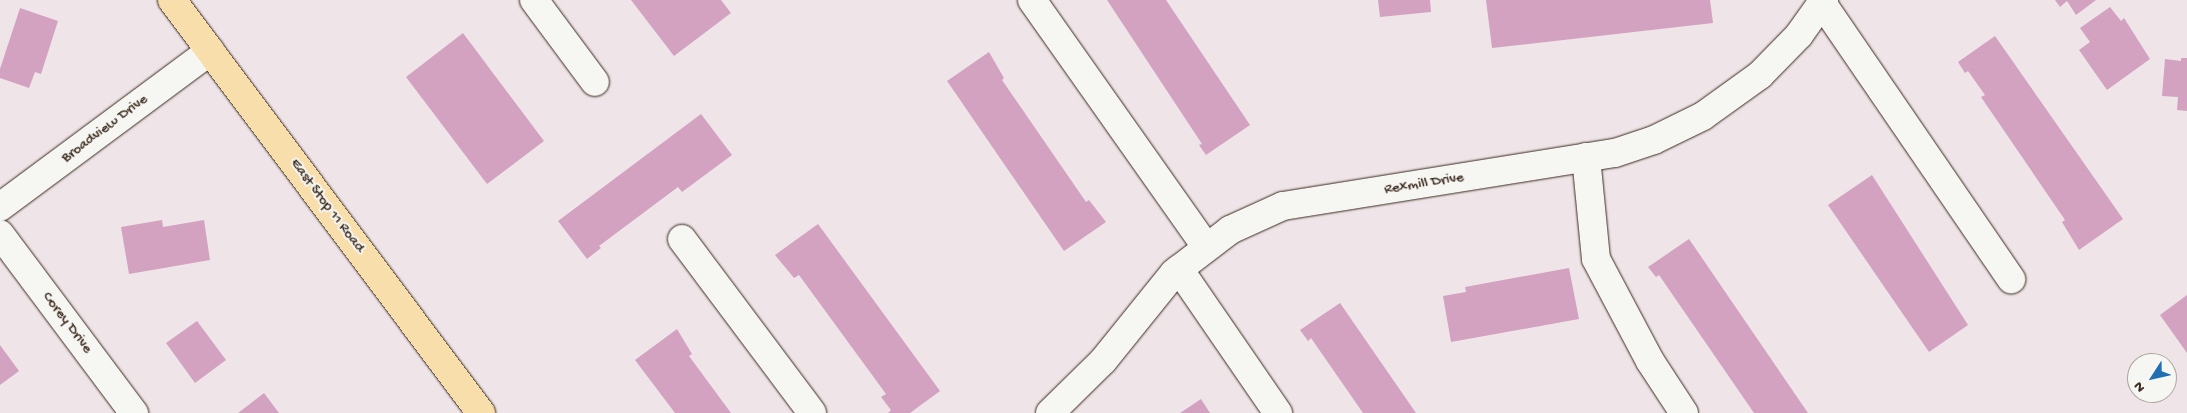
<!DOCTYPE html>
<style>
body{margin:0}
#map{position:relative;width:2187px;height:413px;overflow:hidden;background:#efe5e8;font-family:"Gochi Hand",sans-serif}
div>[style]{position:absolute}
.building>*{inset:0;background:#d2a2c0}
.roads{filter:drop-shadow(0 0 1px #3b2a1e) drop-shadow(0 0 1px #3b2a1e)}
.minor>*{height:28px;margin:-14px;padding:0 14px;transform-origin:14px;border-radius:14px;background:#f6f6f2}
.major>*{height:28px;margin:-14px;padding:0 14px;transform-origin:14px;border-radius:14px;background:#f8deab}
span{translate:-50% -50%;white-space:nowrap;text-align:center;line-height:1.15;-webkit-text-stroke:4px #f6f6f2;paint-order:stroke}
.street-label{font-size:15px;color:#3b2a1e}
.north{position:absolute;left:2127px;top:353px;width:50px;height:50px;box-sizing:border-box;background:#f6f6f2;border:1px solid #aba49d;border-radius:50%;rotate:235deg;font-size:14px;font-weight:700;line-height:20px;text-align:center;color:#3b2a1e}
.north::after{content:'';display:block;margin:auto;width:18px;height:22px;background:#1f6fb2;clip-path:polygon(50% 0,100% 100%,50% 72%,0 100%)}
</style>
<div id="map">
<div class="building">
<div style="clip-path:polygon(631px 0,721px 0,731px 13px,674px 56px)"></div>
<div style="clip-path:polygon(1107px 0,1166px 0,1250px 125px,1206px 155px,1199px 145px,1202px 144px)"></div>
<div style="clip-path:polygon(1378px 0,1430px 0,1431px 12px,1380px 17px)"></div>
<div style="clip-path:polygon(1486px 0,1710px 0,1713px 23px,1492px 48px)"></div>
<div style="clip-path:polygon(2055px 0,2096px 0,2076px 15px,2067px 1px,2060px 7px)"></div>
<div style="clip-path:polygon(2110px 7px,2121px 21px,2124px 18px,2150px 59px,2107px 90px,2079px 50px,2090px 42px,2080px 28px)"></div>
<div style="clip-path:polygon(20px 8px,58px 21px,41px 74px,35px 72px,29px 88px,0 78px,0 69px)"></div>
<div style="clip-path:polygon(463px 33px,544px 141px,487px 184px,406px 77px)"></div>
<div style="clip-path:polygon(1995px 36px,2123px 219px,2079px 250px,2062px 222px,2065px 220px,1981px 97px,1985px 95px,1968px 71px,1965px 73px,1958px 62px)"></div>
<div style="clip-path:polygon(989px 52px,1004px 78px,1002px 80px,1086px 202px,1089px 200px,1106px 222px,1064px 251px,947px 81px)"></div>
<div style="clip-path:polygon(2181px 58px,2187px 58px,2187px 111px,2177px 110px,2178px 97px,2162px 96px,2165px 59px,2181px 61px)"></div>
<div style="clip-path:polygon(701px 114px,732px 155px,682px 192px,678px 187px,599px 246px,601px 248px,587px 259px,558px 221px)"></div>
<div style="clip-path:polygon(1872px 175px,1968px 325px,1929px 352px,1828px 205px)"></div>
<div style="clip-path:polygon(162px 220px,163px 227px,204px 220px,210px 260px,129px 274px,121px 227px)"></div>
<div style="clip-path:polygon(818px 224px,940px 391px,910px 413px,888px 413px,891px 410px,881px 397px,886px 394px,799px 275px,794px 278px,775px 255px)"></div>
<div style="clip-path:polygon(1689px 239px,1808px 413px,1754px 413px,1659px 275px,1656px 277px,1648px 267px)"></div>
<div style="clip-path:polygon(1569px 268px,1579px 319px,1451px 342px,1443px 296px,1466px 292px,1465px 287px)"></div>
<div style="clip-path:polygon(2187px 295px,2187px 353px,2160px 315px)"></div>
<div style="clip-path:polygon(1340px 303px,1416px 413px,1363px 413px,1311px 338px,1308px 341px,1300px 330px)"></div>
<div style="clip-path:polygon(197px 321px,226px 360px,195px 383px,166px 343px)"></div>
<div style="clip-path:polygon(677px 329px,692px 354px,689px 356px,731px 413px,675px 413px,635px 360px)"></div>
<div style="clip-path:polygon(0 345px,19px 371px,0 385px)"></div>
<div style="clip-path:polygon(264px 393px,279px 413px,238px 413px)"></div>
<div style="clip-path:polygon(1201px 399px,1210px 413px,1180px 413px)"></div>
</div>
<div class="roads">
<div class="minor">
<div style="left:534px;top:0;width:102px;rotate:53.4deg"></div>
<div style="left:1032px;top:0;width:302px;rotate:54.8deg"></div>
<div style="left:1822px;top:3px;width:335px;rotate:55.6deg"></div>
<div style="left:1586px;top:157px;width:102px;rotate:84.4deg"></div>
<div style="left:1596px;top:259px;width:115px;rotate:62.1deg"></div>
<div style="left:1650px;top:361px;width:62px;rotate:56.8deg"></div>
<div style="left:0;top:207px;width:262px;rotate:-36.6deg"></div>
<div style="left:0;top:234px;width:224px;rotate:53.2deg"></div>
<div style="left:682px;top:239px;width:217px;rotate:53.2deg"></div>
<div style="left:1179px;top:269px;width:175px;rotate:55.5deg"></div>
<div style="left:1050px;top:413px;width:74px;rotate:-44.5deg"></div>
<div style="left:1103px;top:361px;width:113px;rotate:-51.1deg"></div>
<div style="left:1174px;top:273px;width:71px;rotate:-37.5deg"></div>
<div style="left:1230px;top:230px;width:58px;rotate:-24.4deg"></div>
<div style="left:1283px;top:206px;width:336px;rotate:-9.1deg"></div>
<div style="left:1615px;top:153px;width:41px;rotate:-18.4deg"></div>
<div style="left:1654px;top:140px;width:55px;rotate:-26.1deg"></div>
<div style="left:1703px;top:116px;width:70px;rotate:-35.7deg"></div>
<div style="left:1760px;top:75px;width:56px;rotate:-45.7deg"></div>
<div style="left:1799px;top:35px;width:43px;rotate:-54.5deg"></div>
</div>
<div class="major">
<div style="left:172px;top:0;width:516px;rotate:53.2deg"></div>
</div>
</div>
<div class="street-label">
<span style="left:105px;top:129px;rotate:-37deg">Broadview Drive</span>
<span style="left:1424px;top:184px;rotate:-9deg">Rexmill Drive</span>
<span style="left:327px;top:206px;rotate:53deg">East Stop 11 Road</span>
<span style="left:67px;top:323px;rotate:53deg">Corey Drive</span>
</div>
<div class="north">N</div>
</div>
